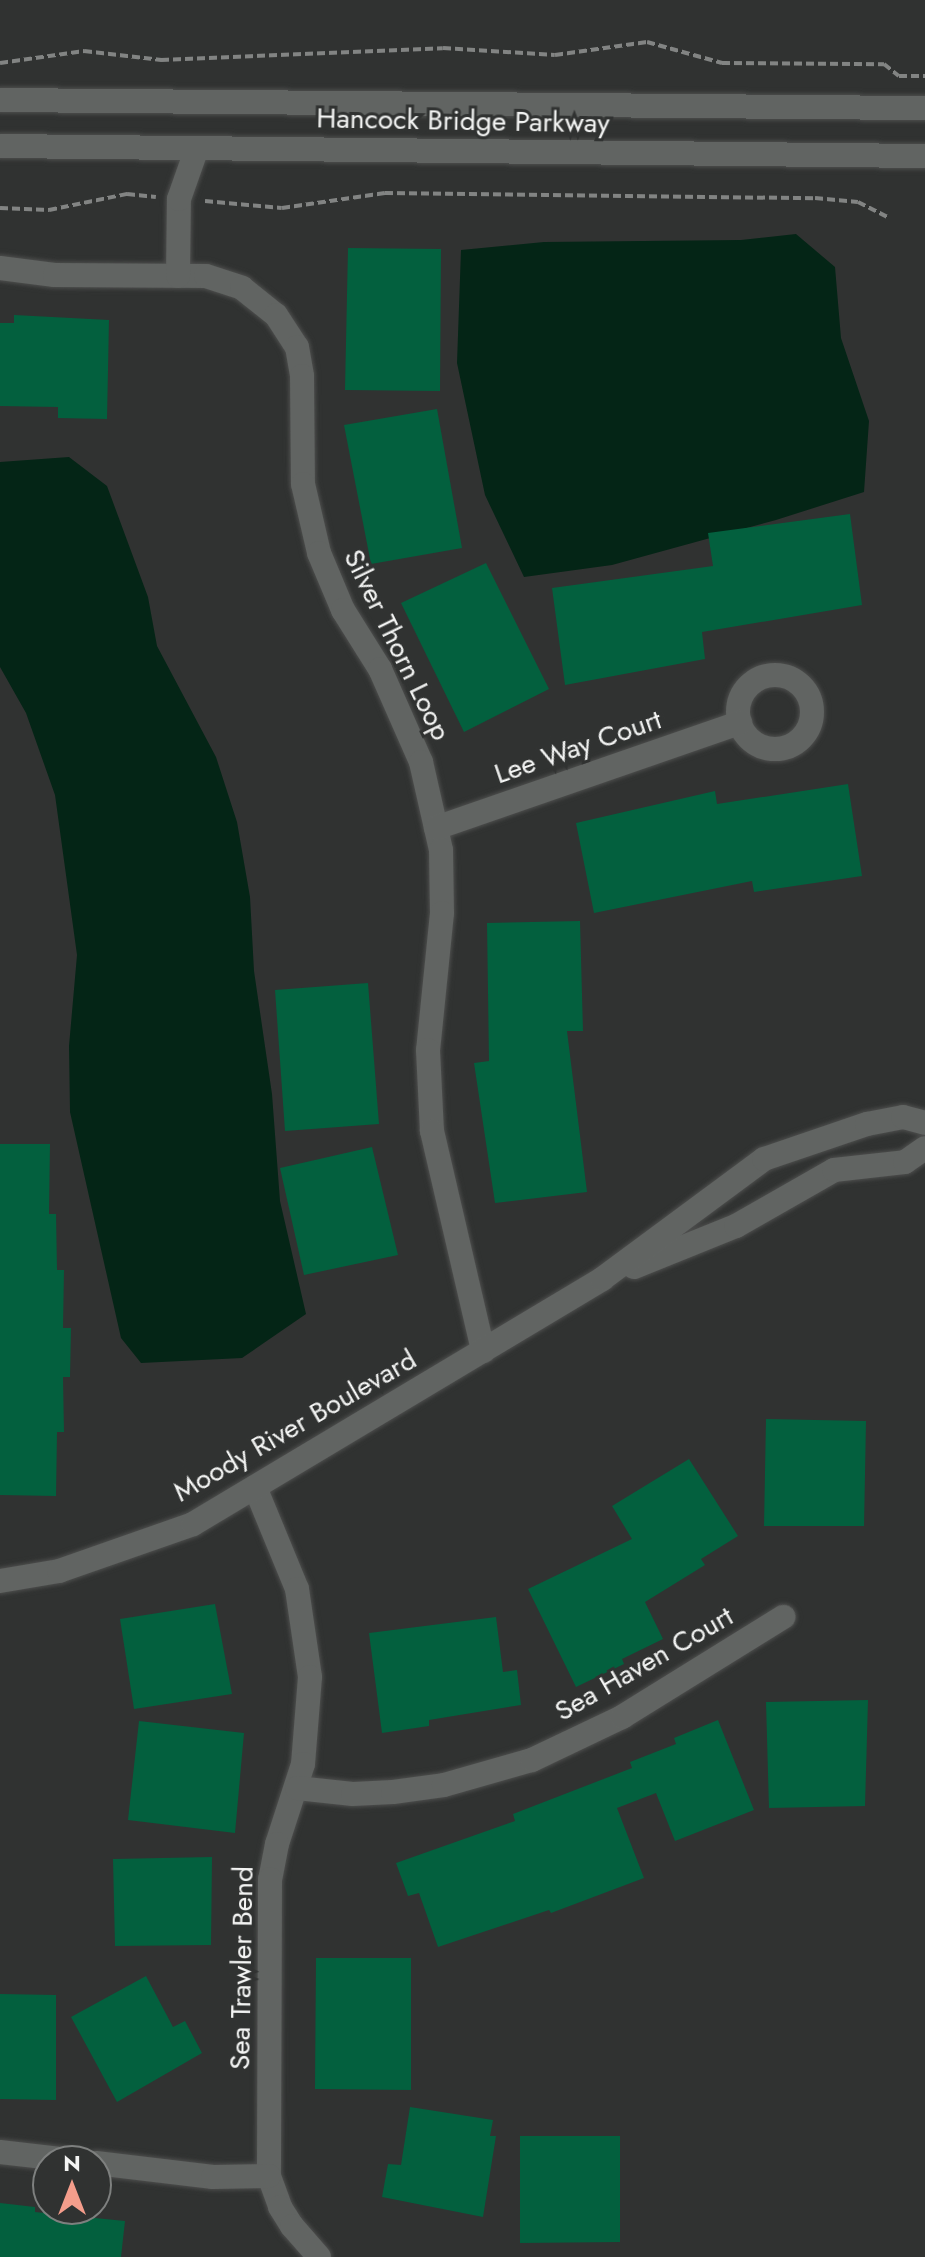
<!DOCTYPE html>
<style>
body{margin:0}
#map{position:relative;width:925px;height:2257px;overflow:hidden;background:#303231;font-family:Jost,sans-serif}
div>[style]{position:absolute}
.water>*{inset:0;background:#042516}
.building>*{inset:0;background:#03603e}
.path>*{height:4px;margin-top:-2px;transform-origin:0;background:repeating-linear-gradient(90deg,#828483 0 8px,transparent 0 12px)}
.roads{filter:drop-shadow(0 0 2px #4d4e4d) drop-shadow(0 0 2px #4d4e4d)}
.street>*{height:24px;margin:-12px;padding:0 12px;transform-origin:12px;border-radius:12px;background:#616462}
.street>.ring{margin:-12px;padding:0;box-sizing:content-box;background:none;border:24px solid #616462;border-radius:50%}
.secondary>*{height:24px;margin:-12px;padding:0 12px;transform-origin:12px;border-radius:12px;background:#616462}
span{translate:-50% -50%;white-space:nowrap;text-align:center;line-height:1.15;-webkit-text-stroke:6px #303231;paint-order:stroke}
.street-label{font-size:28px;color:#f3f4f3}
.north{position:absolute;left:32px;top:2145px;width:80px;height:80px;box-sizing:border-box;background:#303231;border:2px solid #7e807f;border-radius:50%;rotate:0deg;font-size:22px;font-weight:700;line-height:32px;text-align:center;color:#f3f4f3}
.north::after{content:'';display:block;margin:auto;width:28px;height:36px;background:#f49d8b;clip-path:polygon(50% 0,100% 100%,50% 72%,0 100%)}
</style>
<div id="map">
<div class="water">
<div style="clip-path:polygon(796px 234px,835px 267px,841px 338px,869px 421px,864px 492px,776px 520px,612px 565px,524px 577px,485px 495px,457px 363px,461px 250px,544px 242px,741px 240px)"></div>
<div style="clip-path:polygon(69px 457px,107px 486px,148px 597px,157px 646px,216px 757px,237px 822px,250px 897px,254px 971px,272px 1094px,280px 1201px,306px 1314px,242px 1358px,141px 1363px,121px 1338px,70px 1112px,69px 1046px,77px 955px,55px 795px,26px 713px,0 667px,0 462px)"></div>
</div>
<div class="building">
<div style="clip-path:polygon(348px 248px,441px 249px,440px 391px,345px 390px)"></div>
<div style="clip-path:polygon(14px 315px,109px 320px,107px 419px,58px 418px,58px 407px,0 406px,0 323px,14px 323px)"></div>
<div style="clip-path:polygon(437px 409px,462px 548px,371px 564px,344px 425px)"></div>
<div style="clip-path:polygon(850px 514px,862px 605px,702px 632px,705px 659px,565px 685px,552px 588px,713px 566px,708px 533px)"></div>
<div style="clip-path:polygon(486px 563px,549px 689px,464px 732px,401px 603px)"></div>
<div style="clip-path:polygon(848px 784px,862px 876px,754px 892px,752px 881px,594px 913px,576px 823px,715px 791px,717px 804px)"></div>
<div style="clip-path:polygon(580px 921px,583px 1031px,567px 1031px,587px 1192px,495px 1203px,474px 1063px,489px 1061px,487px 923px)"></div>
<div style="clip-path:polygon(368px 983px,379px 1124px,285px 1131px,275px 990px)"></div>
<div style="clip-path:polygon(0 1144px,50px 1144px,49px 1214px,56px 1214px,57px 1270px,64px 1270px,63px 1328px,71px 1328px,70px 1377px,63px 1377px,64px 1432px,57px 1432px,56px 1496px,0 1495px)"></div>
<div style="clip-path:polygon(372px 1147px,398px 1255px,304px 1275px,280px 1168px)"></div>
<div style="clip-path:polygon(766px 1419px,866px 1421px,864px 1526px,764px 1526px)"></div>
<div style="clip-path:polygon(689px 1459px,738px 1536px,701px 1559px,705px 1565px,645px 1602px,663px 1639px,622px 1659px,624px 1664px,576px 1687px,528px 1589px,632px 1539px,612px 1506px)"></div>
<div style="clip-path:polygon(215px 1604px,232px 1694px,134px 1709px,120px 1619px)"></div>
<div style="clip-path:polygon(496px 1617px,503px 1672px,517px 1670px,521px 1705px,429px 1720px,429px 1726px,382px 1733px,369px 1633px)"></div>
<div style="clip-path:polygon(868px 1700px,865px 1806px,769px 1808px,766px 1702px)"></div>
<div style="clip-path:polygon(718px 1720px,754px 1810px,675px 1841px,656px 1793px,617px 1808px,644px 1878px,551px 1913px,549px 1910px,438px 1947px,419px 1893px,408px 1896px,396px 1863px,515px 1821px,513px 1814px,632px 1768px,630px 1762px,676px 1744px,674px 1738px)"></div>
<div style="clip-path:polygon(139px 1721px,244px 1733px,235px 1833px,128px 1820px)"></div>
<div style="clip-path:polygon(212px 1857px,211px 1945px,115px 1946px,113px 1859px)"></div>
<div style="clip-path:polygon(316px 1958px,411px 1958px,411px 2090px,315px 2089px)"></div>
<div style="clip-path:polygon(146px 1976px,173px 2027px,185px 2021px,202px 2053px,117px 2102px,71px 2017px)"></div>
<div style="clip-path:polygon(0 1994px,56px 1995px,56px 2100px,0 2099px)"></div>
<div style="clip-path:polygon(410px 2107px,493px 2120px,490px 2136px,496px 2136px,483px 2217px,382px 2197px,388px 2164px,401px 2165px)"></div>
<div style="clip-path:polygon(520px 2136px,620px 2136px,620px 2242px,520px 2243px)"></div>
<div style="clip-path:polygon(0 2203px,35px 2207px,35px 2212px,125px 2221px,121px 2257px,0 2257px)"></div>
</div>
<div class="path">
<div style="left:0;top:63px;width:85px;rotate:-8.1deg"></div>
<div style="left:84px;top:51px;width:78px;rotate:6.7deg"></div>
<div style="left:161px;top:60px;width:282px;rotate:-2.4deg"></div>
<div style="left:443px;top:48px;width:112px;rotate:3.6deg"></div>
<div style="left:555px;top:55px;width:93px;rotate:-8deg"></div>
<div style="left:647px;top:42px;width:78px;rotate:15.6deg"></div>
<div style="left:722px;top:63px;width:162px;rotate:0.4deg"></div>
<div style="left:884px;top:64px;width:19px;rotate:39deg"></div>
<div style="left:899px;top:76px;width:26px"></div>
<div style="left:205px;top:201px;width:77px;rotate:5.2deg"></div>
<div style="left:282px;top:208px;width:104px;rotate:-8.3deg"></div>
<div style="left:385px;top:193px;width:430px;rotate:0.7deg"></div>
<div style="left:815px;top:198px;width:43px;rotate:5.3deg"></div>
<div style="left:858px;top:202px;width:35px;rotate:27deg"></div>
<div style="left:0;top:208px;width:49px;rotate:2.3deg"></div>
<div style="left:49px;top:210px;width:80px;rotate:-11.6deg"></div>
<div style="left:127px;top:194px;width:29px;rotate:6deg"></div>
</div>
<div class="roads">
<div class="street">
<div style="left:0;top:268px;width:55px;rotate:7.3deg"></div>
<div style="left:55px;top:275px;width:151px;rotate:0.4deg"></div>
<div style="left:206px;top:276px;width:38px;rotate:18deg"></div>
<div style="left:242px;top:288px;width:43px;rotate:38.5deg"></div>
<div style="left:276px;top:315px;width:38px;rotate:57deg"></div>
<div style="left:297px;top:347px;width:29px;rotate:80deg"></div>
<div style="left:302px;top:376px;width:108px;rotate:89.5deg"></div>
<div style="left:303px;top:484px;width:71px;rotate:76.9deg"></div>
<div style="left:319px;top:553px;width:62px;rotate:67.2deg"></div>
<div style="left:343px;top:610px;width:70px;rotate:57.9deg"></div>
<div style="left:380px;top:669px;width:102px;rotate:66.2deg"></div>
<div style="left:421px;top:762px;width:90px;rotate:77.2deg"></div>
<div style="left:441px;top:850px;width:63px;rotate:89.1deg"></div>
<div style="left:442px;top:913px;width:138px;rotate:95.8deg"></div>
<div style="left:428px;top:1050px;width:81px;rotate:87.2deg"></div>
<div style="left:432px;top:1131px;width:226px;rotate:76.9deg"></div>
<div style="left:178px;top:276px;width:77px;rotate:-89.3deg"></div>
<div style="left:179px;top:199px;width:54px;rotate:-70.6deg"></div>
<div class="ring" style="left:738px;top:675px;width:50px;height:50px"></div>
<div style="left:436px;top:828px;width:322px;rotate:-19.1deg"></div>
<div style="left:634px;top:1267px;width:110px;rotate:-21.9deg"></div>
<div style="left:736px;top:1226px;width:113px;rotate:-29.7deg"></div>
<div style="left:834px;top:1170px;width:71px;rotate:-6.4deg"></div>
<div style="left:905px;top:1162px;width:24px;rotate:-35deg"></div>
<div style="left:255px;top:1487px;width:110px;rotate:67.6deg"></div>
<div style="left:297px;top:1589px;width:89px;rotate:81.6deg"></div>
<div style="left:310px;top:1677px;width:87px;rotate:94.6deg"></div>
<div style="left:303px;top:1764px;width:84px;rotate:108deg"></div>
<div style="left:277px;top:1844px;width:36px;rotate:101deg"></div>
<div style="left:270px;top:1879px;width:297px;rotate:90.2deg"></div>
<div style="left:269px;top:2176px;width:33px;rotate:70deg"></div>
<div style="left:280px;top:2207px;width:22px;rotate:58deg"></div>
<div style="left:292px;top:2226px;width:41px;rotate:48.9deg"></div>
<div style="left:0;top:1581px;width:60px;rotate:-9.6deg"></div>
<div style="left:59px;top:1571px;width:142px;rotate:-19.3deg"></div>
<div style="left:193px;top:1524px;width:477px;rotate:-30.9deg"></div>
<div style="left:602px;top:1279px;width:202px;rotate:-36.5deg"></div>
<div style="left:764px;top:1159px;width:109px;rotate:-18.8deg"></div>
<div style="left:867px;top:1124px;width:37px;rotate:-11deg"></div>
<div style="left:903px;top:1117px;width:23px;rotate:15deg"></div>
<div style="left:297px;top:1788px;width:56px;rotate:6.1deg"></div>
<div style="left:353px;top:1794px;width:40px;rotate:-2.9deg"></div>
<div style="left:393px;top:1792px;width:51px;rotate:-7.8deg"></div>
<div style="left:444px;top:1785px;width:91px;rotate:-15.9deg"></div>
<div style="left:532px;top:1760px;width:100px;rotate:-25.5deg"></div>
<div style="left:622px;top:1717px;width:190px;rotate:-31.8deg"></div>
<div style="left:0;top:2152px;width:80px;rotate:6.5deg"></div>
<div style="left:96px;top:2163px;width:118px;rotate:6.8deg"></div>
<div style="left:213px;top:2177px;width:56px;rotate:-1deg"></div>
</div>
<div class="secondary">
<div style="left:0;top:100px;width:925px;rotate:0.5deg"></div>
<div style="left:0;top:146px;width:925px;rotate:0.62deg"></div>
</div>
</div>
<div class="street-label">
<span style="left:463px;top:121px;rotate:1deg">Hancock Bridge Parkway</span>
<span style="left:397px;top:645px;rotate:64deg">Silver Thorn Loop</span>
<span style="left:578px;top:747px;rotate:-19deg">Lee Way Court</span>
<span style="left:295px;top:1426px;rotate:-30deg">Moody River Boulevard</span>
<span style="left:644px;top:1664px;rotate:-30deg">Sea Haven Court</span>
<span style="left:242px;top:1968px;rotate:-89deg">Sea Trawler Bend</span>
</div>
<div class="north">N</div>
</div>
